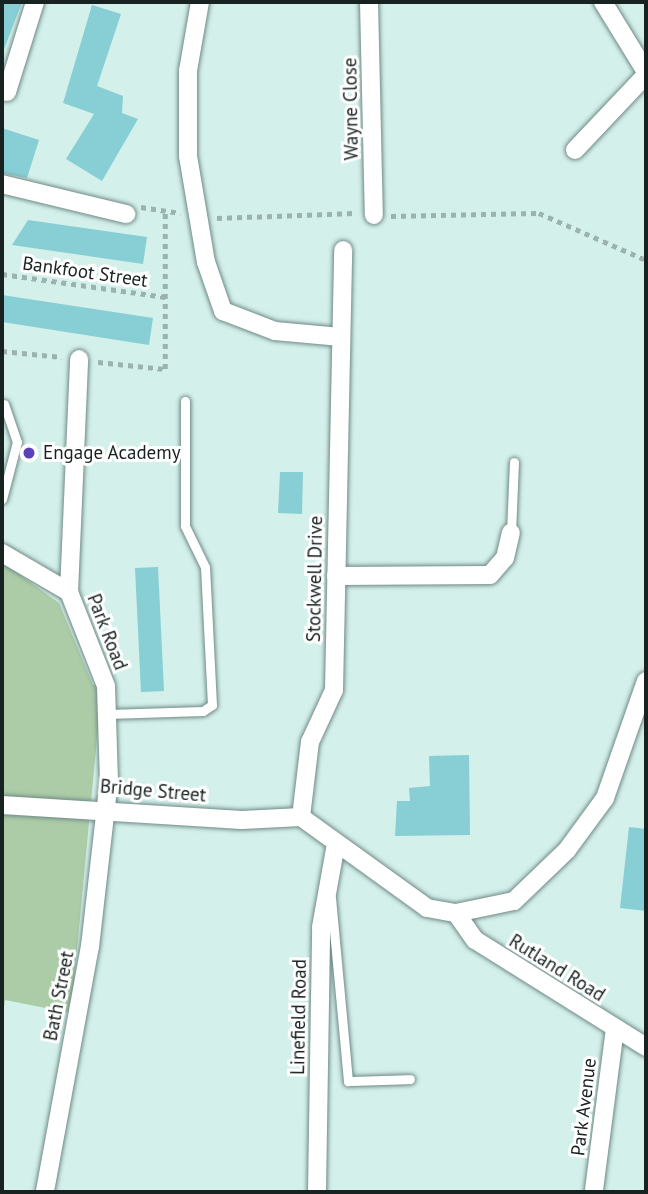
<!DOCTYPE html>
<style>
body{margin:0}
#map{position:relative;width:648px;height:1194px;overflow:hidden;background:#d4f0eb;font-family:"PT Sans",sans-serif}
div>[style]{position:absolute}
.green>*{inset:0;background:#accca7}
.building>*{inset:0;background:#87ced5}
.path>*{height:4.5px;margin-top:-2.25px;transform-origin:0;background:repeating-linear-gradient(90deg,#9bb2ae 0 5px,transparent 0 10px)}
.roads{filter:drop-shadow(0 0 2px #708a86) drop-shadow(0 0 2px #708a86)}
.lane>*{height:9px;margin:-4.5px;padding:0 4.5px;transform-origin:4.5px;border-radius:4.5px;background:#fff}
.street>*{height:18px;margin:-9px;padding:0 9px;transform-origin:9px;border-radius:9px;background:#fff}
.dots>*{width:19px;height:19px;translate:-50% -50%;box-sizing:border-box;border:4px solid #fff;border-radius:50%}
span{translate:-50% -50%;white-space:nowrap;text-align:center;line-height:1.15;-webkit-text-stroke:6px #fff;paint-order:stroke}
.street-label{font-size:19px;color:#182220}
.poi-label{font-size:19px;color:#182220}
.left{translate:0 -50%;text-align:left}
.frame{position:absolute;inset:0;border:4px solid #182220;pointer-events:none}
</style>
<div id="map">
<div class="green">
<div style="clip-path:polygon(2px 562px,59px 603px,93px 685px,102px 686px,71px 1013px,5px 1000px,2px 1021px)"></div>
</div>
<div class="building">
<div style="clip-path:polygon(2px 2px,22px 2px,3px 52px,2px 51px)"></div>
<div style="clip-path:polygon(92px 5px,121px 14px,97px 86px,123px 96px,122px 113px,138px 119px,102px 181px,66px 159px,94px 114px,63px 103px)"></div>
<div style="clip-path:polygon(2px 128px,39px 140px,27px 178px,2px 173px)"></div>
<div style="clip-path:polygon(28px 220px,147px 237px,143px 264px,12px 245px)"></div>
<div style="clip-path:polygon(2px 295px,153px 318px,149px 345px,2px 322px)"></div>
<div style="clip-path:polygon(280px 472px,303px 472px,302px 514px,278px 513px)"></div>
<div style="clip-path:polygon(158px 567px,164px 691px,141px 692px,135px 568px)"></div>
<div style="clip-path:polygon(469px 755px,470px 835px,395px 836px,397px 801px,410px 801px,409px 788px,430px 786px,429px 756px)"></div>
<div style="clip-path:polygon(629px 827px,646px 829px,646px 911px,620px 908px)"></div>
</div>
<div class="path">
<div style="left:141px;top:207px;width:40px;rotate:8.5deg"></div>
<div style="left:391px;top:216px;width:148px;rotate:-1.2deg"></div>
<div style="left:539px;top:213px;width:117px;rotate:23.7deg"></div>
<div style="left:217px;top:218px;width:138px;rotate:-2.1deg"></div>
<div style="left:2px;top:274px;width:165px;rotate:8deg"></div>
<div style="left:2px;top:351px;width:60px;rotate:5.7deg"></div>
<div style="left:98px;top:362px;width:67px;rotate:6deg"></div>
<div style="left:165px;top:369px;width:160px;rotate:-90deg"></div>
</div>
<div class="roads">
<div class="lane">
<div style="left:2px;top:499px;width:59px;rotate:-75.3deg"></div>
<div style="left:17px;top:442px;width:40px;rotate:-108.9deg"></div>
<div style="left:511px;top:533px;width:71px;rotate:-87.6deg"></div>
<div style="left:107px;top:714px;width:96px;rotate:-1.8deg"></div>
<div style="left:203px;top:711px;width:11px;rotate:-34deg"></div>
<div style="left:212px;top:705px;width:138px;rotate:-92.9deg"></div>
<div style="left:205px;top:567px;width:46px;rotate:-116deg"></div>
<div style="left:185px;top:526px;width:125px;rotate:-90deg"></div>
<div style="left:331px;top:898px;width:184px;rotate:84.7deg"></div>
<div style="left:348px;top:1081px;width:62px;rotate:-1.8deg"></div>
</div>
<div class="street">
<div style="left:200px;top:2px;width:70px;rotate:99.9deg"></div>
<div style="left:188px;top:71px;width:85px;rotate:90deg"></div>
<div style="left:188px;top:156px;width:108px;rotate:80.4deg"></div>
<div style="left:206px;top:262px;width:52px;rotate:70.9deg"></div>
<div style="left:223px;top:311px;width:56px;rotate:21deg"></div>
<div style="left:275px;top:331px;width:66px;rotate:5.2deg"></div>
<div style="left:369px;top:2px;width:213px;rotate:88.7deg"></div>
<div style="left:603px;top:2px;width:82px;rotate:58.4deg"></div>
<div style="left:7px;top:92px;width:94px;rotate:-72.7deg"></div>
<div style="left:575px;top:150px;width:103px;rotate:-46.6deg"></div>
<div style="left:2px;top:184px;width:128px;rotate:13.6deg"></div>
<div style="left:2px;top:553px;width:78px;rotate:30.2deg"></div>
<div style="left:69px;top:592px;width:101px;rotate:68.5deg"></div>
<div style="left:106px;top:686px;width:94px;rotate:88.2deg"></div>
<div style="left:109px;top:780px;width:167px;rotate:96.5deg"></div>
<div style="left:90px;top:946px;width:250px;rotate:100.4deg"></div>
<div style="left:336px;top:576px;width:154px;rotate:-0.4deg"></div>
<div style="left:490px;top:575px;width:23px;rotate:-49deg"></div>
<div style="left:505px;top:558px;width:26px;rotate:-77deg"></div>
<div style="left:69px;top:592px;width:233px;rotate:-87.5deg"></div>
<div style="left:2px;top:805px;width:240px;rotate:3.6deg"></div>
<div style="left:242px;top:820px;width:59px;rotate:-2.9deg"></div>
<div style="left:301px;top:817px;width:76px;rotate:-83.2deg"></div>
<div style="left:310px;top:742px;width:57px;rotate:-65.2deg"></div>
<div style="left:334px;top:690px;width:440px;rotate:-88.8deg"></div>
<div style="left:301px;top:817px;width:155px;rotate:35.8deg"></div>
<div style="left:427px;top:908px;width:29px;rotate:10deg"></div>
<div style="left:456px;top:913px;width:59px;rotate:-11.7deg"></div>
<div style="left:514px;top:901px;width:74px;rotate:-43.9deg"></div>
<div style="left:567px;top:850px;width:64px;rotate:-53.8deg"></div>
<div style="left:605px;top:798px;width:124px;rotate:-70.7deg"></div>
<div style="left:456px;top:913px;width:33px;rotate:55deg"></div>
<div style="left:475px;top:940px;width:202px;rotate:32deg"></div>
<div style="left:594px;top:1190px;width:163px;rotate:-82.6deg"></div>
<div style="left:317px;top:1192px;width:265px;rotate:-89.1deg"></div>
<div style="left:321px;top:927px;width:84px;rotate:-79.8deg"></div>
</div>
</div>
<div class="dots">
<div style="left:29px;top:453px;background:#5a40b9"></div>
</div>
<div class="street-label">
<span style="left:351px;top:109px;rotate:-91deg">Wayne Close</span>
<span style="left:85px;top:272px;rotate:8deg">Bankfoot Street</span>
<span style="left:315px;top:579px;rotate:-89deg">Stockwell Drive</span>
<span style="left:107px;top:632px;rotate:69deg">Park Road</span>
<span style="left:153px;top:791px;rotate:5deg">Bridge Street</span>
<span style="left:557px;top:968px;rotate:32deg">Rutland Road</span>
<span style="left:59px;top:996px;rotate:-79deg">Bath Street</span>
<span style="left:299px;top:1017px;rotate:-89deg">Linefield Road</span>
<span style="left:584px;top:1107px;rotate:-83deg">Park Avenue</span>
</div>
<div class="poi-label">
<span class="left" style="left:43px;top:453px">Engage Academy</span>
</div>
<div class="frame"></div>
</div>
